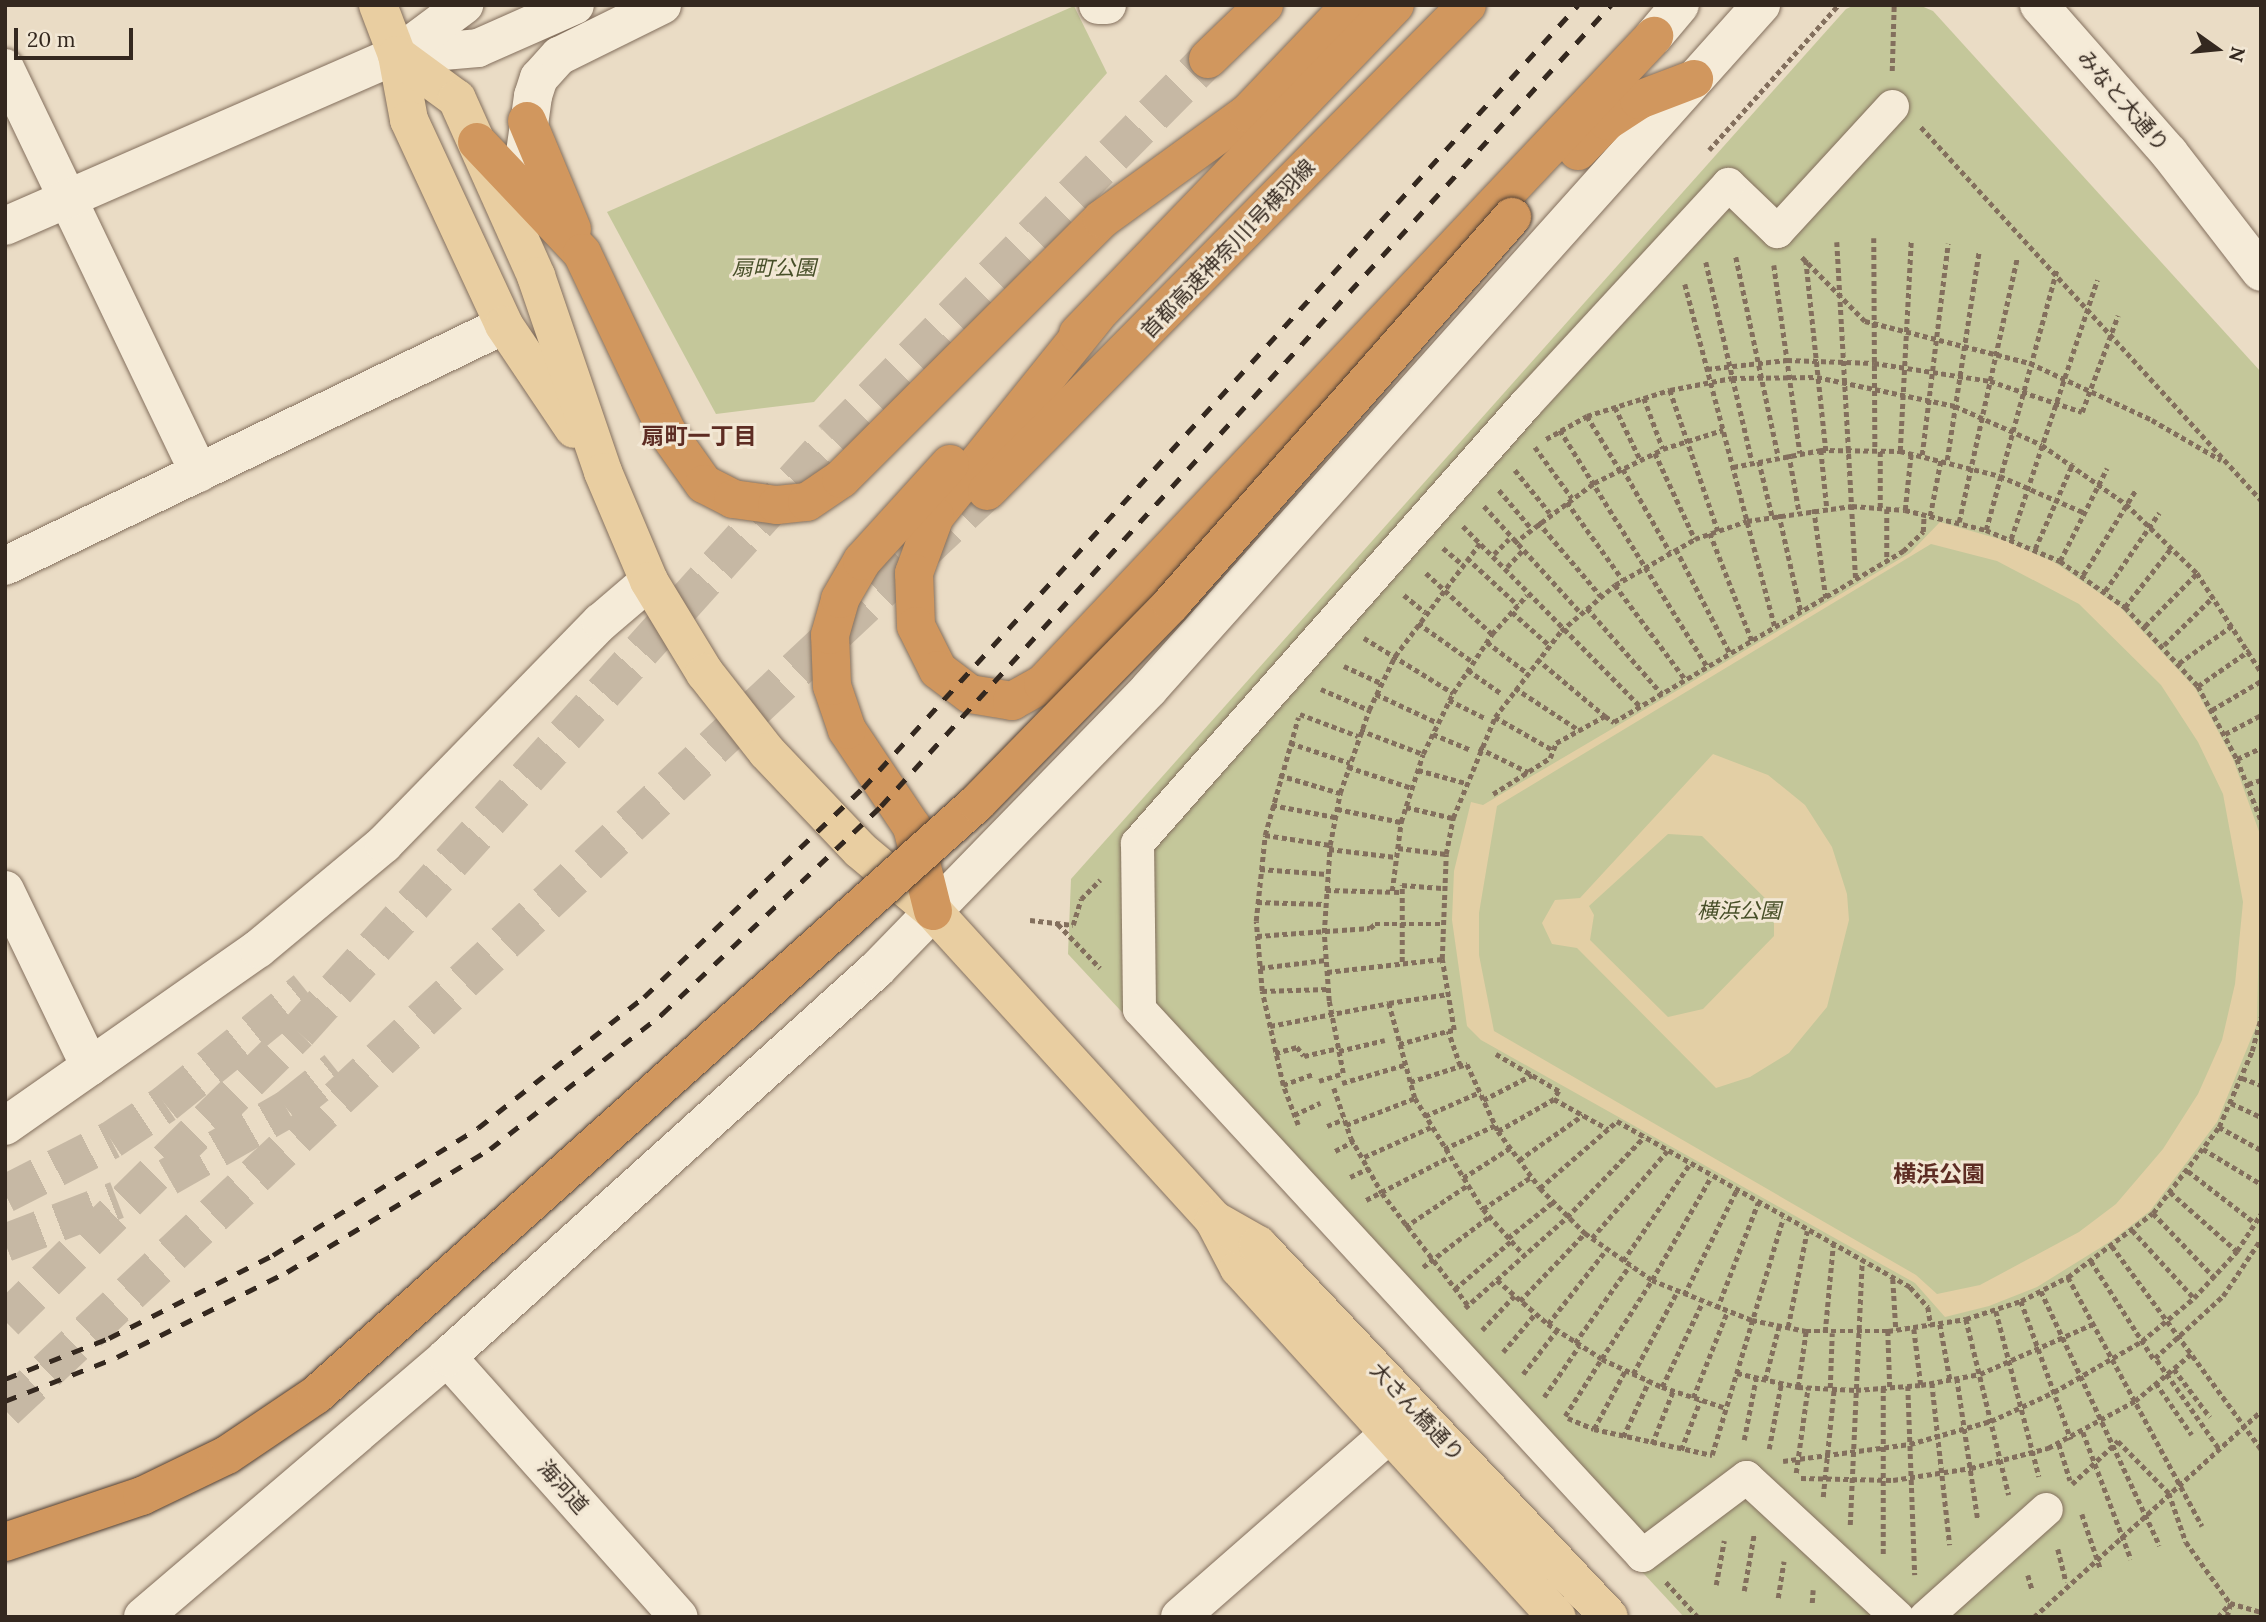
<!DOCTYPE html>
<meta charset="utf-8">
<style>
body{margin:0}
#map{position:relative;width:2266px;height:1622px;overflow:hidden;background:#eadcc5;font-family:Lora,"Noto Sans JP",serif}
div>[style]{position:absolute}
.green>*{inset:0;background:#c4c79a}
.sand>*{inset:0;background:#e3cfa5}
.motorway-tunnel>*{height:38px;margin-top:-19px;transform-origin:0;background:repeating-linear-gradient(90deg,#c6b8a4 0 38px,transparent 0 57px)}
.path>*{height:4.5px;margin-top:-2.25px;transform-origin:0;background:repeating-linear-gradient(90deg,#836f5d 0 5px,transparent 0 8.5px)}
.roads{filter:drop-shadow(0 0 2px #836f5d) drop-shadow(0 0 2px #836f5d)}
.pedestrian>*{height:33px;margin:-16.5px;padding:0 16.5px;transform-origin:16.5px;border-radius:16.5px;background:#f5ebd8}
.minor>*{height:38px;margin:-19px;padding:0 19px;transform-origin:19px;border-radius:19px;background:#f5ebd8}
.tertiary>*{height:38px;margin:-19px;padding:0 19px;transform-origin:19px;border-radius:19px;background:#f5ebd8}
.primary>*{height:38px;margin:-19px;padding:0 19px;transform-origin:19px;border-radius:19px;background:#e9cea1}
.motorway>*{height:38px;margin:-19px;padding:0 19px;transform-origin:19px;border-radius:19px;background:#d1975e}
.rail>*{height:5px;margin-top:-2.5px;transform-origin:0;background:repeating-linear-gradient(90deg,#34281f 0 12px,transparent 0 24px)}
.bridges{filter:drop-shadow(0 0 2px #513e31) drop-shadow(0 0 2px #513e31)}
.motorway-bridge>*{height:38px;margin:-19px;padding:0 19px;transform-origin:19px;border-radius:19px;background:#d1975e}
span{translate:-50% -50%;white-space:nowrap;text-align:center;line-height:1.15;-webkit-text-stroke:6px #f2e7d4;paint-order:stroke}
.street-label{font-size:21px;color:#34281f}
.park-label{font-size:21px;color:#474f28;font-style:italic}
.neighbourhood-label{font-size:23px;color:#5d2c23;font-weight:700}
.frame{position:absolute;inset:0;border:7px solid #34281f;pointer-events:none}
.north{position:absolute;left:2182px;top:14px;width:70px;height:70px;-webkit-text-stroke:5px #f2e7d4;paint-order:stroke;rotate:105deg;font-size:19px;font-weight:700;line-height:28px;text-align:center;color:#34281f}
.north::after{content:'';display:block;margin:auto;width:24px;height:32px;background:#34281f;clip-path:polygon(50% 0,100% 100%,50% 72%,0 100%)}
.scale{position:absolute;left:14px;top:28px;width:119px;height:32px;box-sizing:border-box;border:4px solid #34281f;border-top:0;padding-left:9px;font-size:21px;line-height:24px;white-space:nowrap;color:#34281f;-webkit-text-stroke:5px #f2e7d4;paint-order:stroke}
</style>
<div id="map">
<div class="green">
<div style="clip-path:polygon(1855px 5px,1919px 5px,1933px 11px,2261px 372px,2261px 1617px,1684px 1617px,1068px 954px,1071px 879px,1846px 9px)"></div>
<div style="clip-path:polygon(1074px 6px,1107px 73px,814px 402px,716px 414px,607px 212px)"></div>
</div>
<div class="sand">
<div style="clip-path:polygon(evenodd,1940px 522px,2006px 541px,2054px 562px,2120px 607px,2195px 688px,2233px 759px,2261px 837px,2257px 1024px,2217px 1122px,2150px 1211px,2111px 1241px,2037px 1287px,1989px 1306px,1945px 1317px,1915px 1283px,1481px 1040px,1467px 1026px,1452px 920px,1454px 871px,1471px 802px,1483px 805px,1910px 553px,1940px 522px,1931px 544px,1997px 561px,2079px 604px,2161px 685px,2198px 742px,2223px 794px,2243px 902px,2235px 984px,2222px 1040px,2198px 1094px,2163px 1149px,2116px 1204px,2079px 1232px,1980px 1285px,1937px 1294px,1916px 1275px,1494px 1031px,1479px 955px,1479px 913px,1497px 806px,1931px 544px)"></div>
<div style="clip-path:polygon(evenodd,1713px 754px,1768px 775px,1805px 805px,1832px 847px,1847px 894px,1849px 920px,1827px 1007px,1789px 1053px,1750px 1077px,1716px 1088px,1577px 948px,1552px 944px,1542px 923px,1555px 900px,1580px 898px,1713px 754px,1668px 834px,1702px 836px,1774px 907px,1774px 936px,1703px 1009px,1668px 1017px,1590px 940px,1594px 915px,1589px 906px,1668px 834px)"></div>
</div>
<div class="motorway-tunnel">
<div style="left:168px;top:1177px;width:137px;rotate:-29.7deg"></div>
<div style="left:287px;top:1109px;width:63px;rotate:-38.5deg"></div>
<div style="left:5px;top:1194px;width:119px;rotate:-27deg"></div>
<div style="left:111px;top:1140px;width:65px;rotate:-33.7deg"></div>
<div style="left:165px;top:1104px;width:181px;rotate:-39deg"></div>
<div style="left:5px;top:1243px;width:120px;rotate:-21deg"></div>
<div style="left:5px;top:1321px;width:412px;rotate:-44.6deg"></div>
<div style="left:298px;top:1032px;width:798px;rotate:-48deg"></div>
<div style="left:832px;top:439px;width:535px;rotate:-45.3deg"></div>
<div style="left:5px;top:1410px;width:1345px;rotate:-43.1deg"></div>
</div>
<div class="path">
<div style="left:1892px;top:71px;width:66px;rotate:-88.3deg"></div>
<div style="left:1921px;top:127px;width:505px;rotate:47.65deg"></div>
<div style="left:1709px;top:150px;width:194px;rotate:-48.3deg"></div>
<div style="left:1874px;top:238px;width:213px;rotate:89.7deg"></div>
<div style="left:1837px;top:242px;width:339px;rotate:86.8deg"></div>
<div style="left:1736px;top:257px;width:202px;rotate:78deg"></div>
<div style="left:1802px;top:257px;width:90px;rotate:45.5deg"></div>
<div style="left:1865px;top:321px;width:170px;rotate:14.3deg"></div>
<div style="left:2030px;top:363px;width:135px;rotate:25deg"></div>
<div style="left:2152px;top:420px;width:80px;rotate:30.1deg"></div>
<div style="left:1806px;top:260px;width:192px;rotate:84deg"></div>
<div style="left:1706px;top:262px;width:204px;rotate:77deg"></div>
<div style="left:1774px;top:265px;width:190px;rotate:82.1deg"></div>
<div style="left:1685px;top:284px;width:356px;rotate:75.3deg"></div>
<div style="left:1707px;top:369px;width:81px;rotate:-6.4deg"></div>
<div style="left:1787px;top:360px;width:87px;rotate:2deg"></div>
<div style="left:1874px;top:363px;width:117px;rotate:8.8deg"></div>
<div style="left:1990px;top:381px;width:97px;rotate:18.6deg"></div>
<div style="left:2082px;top:412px;width:103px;rotate:-69.6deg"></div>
<div style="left:1670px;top:390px;width:149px;rotate:71.2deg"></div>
<div style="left:1644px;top:398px;width:54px;rotate:69.6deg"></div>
<div style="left:1615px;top:407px;width:58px;rotate:64.3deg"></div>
<div style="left:1587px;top:416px;width:63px;rotate:58.6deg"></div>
<div style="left:1560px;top:430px;width:278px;rotate:58.1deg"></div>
<div style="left:1546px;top:439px;width:47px;rotate:-29.3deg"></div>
<div style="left:1587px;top:416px;width:87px;rotate:-17.4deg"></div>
<div style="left:1670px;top:390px;width:63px;rotate:-11deg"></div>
<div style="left:1732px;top:378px;width:85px;rotate:-0.7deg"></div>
<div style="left:1817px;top:377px;width:141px;rotate:11.9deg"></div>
<div style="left:1955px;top:406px;width:95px;rotate:24.1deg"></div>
<div style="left:2042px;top:445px;width:103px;rotate:35.1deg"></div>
<div style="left:2126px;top:504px;width:99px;rotate:44.2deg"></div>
<div style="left:2197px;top:573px;width:118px;rotate:57.1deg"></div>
<div style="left:1535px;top:447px;width:63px;rotate:54deg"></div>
<div style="left:1821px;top:450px;width:58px;rotate:84.1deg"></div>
<div style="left:1900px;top:451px;width:211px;rotate:-87deg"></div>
<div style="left:1655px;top:453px;width:95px;rotate:65.1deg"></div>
<div style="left:1789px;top:454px;width:58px;rotate:80deg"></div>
<div style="left:1922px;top:455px;width:213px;rotate:-83deg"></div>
<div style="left:1947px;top:460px;width:212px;rotate:-81.3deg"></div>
<div style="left:1759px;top:461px;width:56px;rotate:76.5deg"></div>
<div style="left:1733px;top:467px;width:90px;rotate:-10.9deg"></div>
<div style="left:1821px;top:450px;width:79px;rotate:0.7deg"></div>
<div style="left:1900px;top:451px;width:103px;rotate:14deg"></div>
<div style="left:2000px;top:476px;width:93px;rotate:23.5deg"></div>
<div style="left:1623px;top:469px;width:95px;rotate:60.5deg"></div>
<div style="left:1515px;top:470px;width:55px;rotate:50.9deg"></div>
<div style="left:1499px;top:490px;width:50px;rotate:49.9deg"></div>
<div style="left:1567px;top:502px;width:96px;rotate:54.3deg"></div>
<div style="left:1484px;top:506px;width:144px;rotate:47.8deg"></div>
<div style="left:1880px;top:508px;width:57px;rotate:-90deg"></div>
<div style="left:1814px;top:509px;width:90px;rotate:82.3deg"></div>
<div style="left:1887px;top:509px;width:51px;rotate:90deg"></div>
<div style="left:1905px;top:510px;width:57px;rotate:-84deg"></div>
<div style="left:1779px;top:514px;width:100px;rotate:77.3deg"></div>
<div style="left:1930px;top:516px;width:58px;rotate:-79.1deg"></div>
<div style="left:1538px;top:522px;width:97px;rotate:49.6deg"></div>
<div style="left:1959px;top:522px;width:270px;rotate:-77.6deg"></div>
<div style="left:1463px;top:526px;width:254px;rotate:45.5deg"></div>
<div style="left:1986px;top:530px;width:271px;rotate:-74.8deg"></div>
<div style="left:1710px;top:533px;width:116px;rotate:68.7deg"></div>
<div style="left:2011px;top:539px;width:273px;rotate:-71.6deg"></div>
<div style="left:1514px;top:543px;width:100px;rotate:-36.9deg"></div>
<div style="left:1594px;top:483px;width:77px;rotate:-26.2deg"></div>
<div style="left:1663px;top:449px;width:63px;rotate:-17.6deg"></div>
<div style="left:1443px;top:548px;width:25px;rotate:40deg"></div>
<div style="left:1676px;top:549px;width:117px;rotate:62.6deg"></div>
<div style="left:2035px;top:549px;width:94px;rotate:-66.2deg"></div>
<div style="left:1494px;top:554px;width:21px;rotate:-45deg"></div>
<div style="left:1467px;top:558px;width:69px;rotate:42.7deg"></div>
<div style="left:2060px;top:561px;width:104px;rotate:-63.2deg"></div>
<div style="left:1507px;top:567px;width:22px;rotate:-47deg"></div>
<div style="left:1426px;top:573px;width:90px;rotate:42.7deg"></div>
<div style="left:2083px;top:575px;width:99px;rotate:-58.2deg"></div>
<div style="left:1615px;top:585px;width:117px;rotate:53.3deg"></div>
<div style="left:2105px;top:591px;width:95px;rotate:-55.3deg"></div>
<div style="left:1404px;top:595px;width:27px;rotate:39deg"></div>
<div style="left:2125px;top:607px;width:76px;rotate:-51.9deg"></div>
<div style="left:1587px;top:608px;width:114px;rotate:48.9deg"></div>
<div style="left:1512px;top:612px;width:50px;rotate:41.7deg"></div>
<div style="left:1418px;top:623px;width:67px;rotate:35.3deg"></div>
<div style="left:2145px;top:626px;width:74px;rotate:-45.5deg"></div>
<div style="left:1364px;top:638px;width:105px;rotate:31.7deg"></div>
<div style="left:1487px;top:642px;width:49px;rotate:37.6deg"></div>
<div style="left:2164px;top:645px;width:69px;rotate:-44.4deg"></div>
<div style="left:1537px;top:659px;width:89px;rotate:40deg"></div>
<div style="left:2179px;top:663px;width:66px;rotate:-35.1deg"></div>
<div style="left:1344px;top:666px;width:41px;rotate:24.7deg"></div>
<div style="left:1468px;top:670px;width:42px;rotate:35.2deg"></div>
<div style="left:2198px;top:686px;width:63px;rotate:-34.7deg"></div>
<div style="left:1515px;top:688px;width:77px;rotate:33.3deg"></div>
<div style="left:1321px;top:689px;width:52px;rotate:23.6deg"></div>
<div style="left:1376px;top:694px;width:68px;rotate:25.1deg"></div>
<div style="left:1449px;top:700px;width:40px;rotate:26.6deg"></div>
<div style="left:2212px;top:710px;width:57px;rotate:-30.6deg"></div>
<div style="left:1300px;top:714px;width:62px;rotate:20.8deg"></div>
<div style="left:1495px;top:717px;width:67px;rotate:29.6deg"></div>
<div style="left:1360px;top:730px;width:67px;rotate:20.9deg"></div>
<div style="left:1433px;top:734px;width:41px;rotate:22.8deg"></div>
<div style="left:2225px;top:734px;width:41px;rotate:-27.8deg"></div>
<div style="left:1290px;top:743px;width:63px;rotate:18.4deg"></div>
<div style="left:1479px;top:748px;width:55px;rotate:26.1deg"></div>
<div style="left:2237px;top:759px;width:26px;rotate:-25deg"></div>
<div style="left:1348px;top:767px;width:67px;rotate:18.2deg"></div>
<div style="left:1418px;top:770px;width:50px;rotate:15.2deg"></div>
<div style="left:1279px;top:775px;width:64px;rotate:16.4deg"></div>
<div style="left:2248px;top:784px;width:14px;rotate:-17deg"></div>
<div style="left:1493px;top:794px;width:67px;rotate:-32.3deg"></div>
<div style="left:1550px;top:758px;width:16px;rotate:-68deg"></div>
<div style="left:1556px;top:743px;width:56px;rotate:-28.9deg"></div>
<div style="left:1605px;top:716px;width:11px;rotate:34deg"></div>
<div style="left:1614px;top:722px;width:336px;rotate:-30.6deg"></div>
<div style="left:1903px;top:551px;width:28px;rotate:-44deg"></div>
<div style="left:1923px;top:532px;width:18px;rotate:-87deg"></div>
<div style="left:1272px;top:805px;width:64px;rotate:10.8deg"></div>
<div style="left:1406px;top:807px;width:48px;rotate:13.2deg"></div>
<div style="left:1337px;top:809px;width:65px;rotate:11.5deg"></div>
<div style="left:1265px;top:835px;width:66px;rotate:8.7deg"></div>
<div style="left:1398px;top:848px;width:48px;rotate:7.1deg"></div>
<div style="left:1329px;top:849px;width:67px;rotate:6.8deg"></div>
<div style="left:1260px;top:869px;width:67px;rotate:4.3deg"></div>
<div style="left:1326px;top:890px;width:75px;rotate:1.5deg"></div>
<div style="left:1392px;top:891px;width:70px;rotate:-82.6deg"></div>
<div style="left:1401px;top:822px;width:71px;rotate:-72.1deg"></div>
<div style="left:1423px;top:754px;width:68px;rotate:-63.8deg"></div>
<div style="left:1453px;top:693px;width:71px;rotate:-56.5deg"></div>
<div style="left:1492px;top:634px;width:52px;rotate:-48.1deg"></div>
<div style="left:1257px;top:902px;width:68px;rotate:1.7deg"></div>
<div style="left:1030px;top:920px;width:43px;rotate:6.6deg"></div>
<div style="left:1073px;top:925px;width:27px;rotate:-73deg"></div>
<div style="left:1081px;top:899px;width:27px;rotate:-45deg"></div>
<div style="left:1058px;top:924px;width:61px;rotate:46.3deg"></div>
<div style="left:1257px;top:936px;width:113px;rotate:-4deg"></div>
<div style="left:1370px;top:928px;width:6px;rotate:-39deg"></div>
<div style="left:1375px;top:924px;width:67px"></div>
<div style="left:1402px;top:962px;width:77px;rotate:-90deg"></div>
<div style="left:1402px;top:885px;width:40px;rotate:4.3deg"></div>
<div style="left:1260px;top:968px;width:66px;rotate:-6.9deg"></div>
<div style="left:1327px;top:972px;width:116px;rotate:-6.4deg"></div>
<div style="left:1262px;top:991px;width:66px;rotate:-1.7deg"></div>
<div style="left:1389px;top:1003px;width:60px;rotate:-8.7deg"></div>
<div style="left:1270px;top:1026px;width:121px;rotate:-10.9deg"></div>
<div style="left:1389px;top:1003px;width:98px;rotate:74.7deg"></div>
<div style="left:1415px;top:1098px;width:130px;rotate:58.5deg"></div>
<div style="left:1483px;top:1209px;width:62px;rotate:48.3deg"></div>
<div style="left:1399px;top:1044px;width:51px;rotate:-14.9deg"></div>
<div style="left:1339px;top:1051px;width:47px;rotate:-13.4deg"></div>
<div style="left:1275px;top:1053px;width:23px;rotate:-15deg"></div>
<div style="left:1297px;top:1047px;width:11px;rotate:52deg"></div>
<div style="left:1304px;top:1056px;width:35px;rotate:-13deg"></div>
<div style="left:1496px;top:1054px;width:73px;rotate:30.4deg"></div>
<div style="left:1559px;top:1091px;width:9px;rotate:122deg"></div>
<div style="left:1554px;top:1099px;width:62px;rotate:29.1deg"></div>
<div style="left:1460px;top:1066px;width:37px;rotate:-109deg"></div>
<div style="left:1448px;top:1031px;width:6px;rotate:-9deg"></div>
<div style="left:1454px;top:1030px;width:72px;rotate:-99.6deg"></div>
<div style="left:1442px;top:959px;width:105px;rotate:-87.8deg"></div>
<div style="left:1446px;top:854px;width:37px;rotate:-79deg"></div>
<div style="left:1453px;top:818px;width:109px;rotate:-67.4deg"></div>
<div style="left:1495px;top:717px;width:108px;rotate:-52.5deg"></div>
<div style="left:1561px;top:631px;width:71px;rotate:-40.4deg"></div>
<div style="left:1615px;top:585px;width:92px;rotate:-29.9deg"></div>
<div style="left:1695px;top:539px;width:55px;rotate:-19.1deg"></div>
<div style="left:1747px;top:521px;width:106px;rotate:-8.1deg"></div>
<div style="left:1852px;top:506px;width:53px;rotate:4.3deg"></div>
<div style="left:1905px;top:510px;width:83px;rotate:13.9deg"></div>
<div style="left:1986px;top:530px;width:80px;rotate:22.7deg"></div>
<div style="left:2060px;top:561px;width:80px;rotate:35.3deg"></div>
<div style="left:2125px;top:607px;width:108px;rotate:47.3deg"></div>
<div style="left:2198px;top:686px;width:83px;rotate:61.9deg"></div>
<div style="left:2237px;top:759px;width:66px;rotate:68.5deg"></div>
<div style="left:2242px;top:1078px;width:20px;rotate:20deg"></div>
<div style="left:1319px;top:1081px;width:25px;rotate:-18deg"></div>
<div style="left:1343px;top:1073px;width:73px;rotate:-101deg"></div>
<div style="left:1329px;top:1001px;width:68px;rotate:-94.2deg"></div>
<div style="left:1324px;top:933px;width:88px;rotate:-86.1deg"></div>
<div style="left:1330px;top:845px;width:53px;rotate:-79.1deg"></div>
<div style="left:1340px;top:793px;width:88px;rotate:-70.7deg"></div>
<div style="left:1369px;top:710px;width:60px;rotate:-64.3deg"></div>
<div style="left:1395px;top:656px;width:141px;rotate:-53deg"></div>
<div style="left:1410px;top:1082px;width:60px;rotate:-17.5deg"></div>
<div style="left:1467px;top:1064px;width:74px;rotate:65.2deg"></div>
<div style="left:1498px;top:1131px;width:71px;rotate:53.6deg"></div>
<div style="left:1540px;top:1188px;width:64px;rotate:45deg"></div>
<div style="left:1585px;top:1233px;width:82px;rotate:35deg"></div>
<div style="left:1652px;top:1280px;width:108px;rotate:21.8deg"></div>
<div style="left:1752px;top:1320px;width:55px;rotate:11.5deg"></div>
<div style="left:1806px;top:1331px;width:82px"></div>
<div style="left:1888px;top:1331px;width:79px;rotate:-8.7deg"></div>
<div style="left:1966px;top:1319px;width:58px;rotate:-18.1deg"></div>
<div style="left:2021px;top:1301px;width:53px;rotate:-27.1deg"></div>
<div style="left:2068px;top:1277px;width:106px;rotate:-37deg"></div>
<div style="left:2153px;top:1213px;width:108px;rotate:-52.5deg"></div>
<div style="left:2219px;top:1127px;width:83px;rotate:-66.5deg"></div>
<div style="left:2252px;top:1051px;width:35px;rotate:-75deg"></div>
<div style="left:1342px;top:1083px;width:65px;rotate:-16.2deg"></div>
<div style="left:1283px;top:1085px;width:32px;rotate:-20deg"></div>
<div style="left:1334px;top:1088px;width:53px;rotate:71.2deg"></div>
<div style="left:1351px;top:1138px;width:63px;rotate:60.6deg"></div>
<div style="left:1382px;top:1193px;width:141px;rotate:52.5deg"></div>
<div style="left:1483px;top:1100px;width:55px;rotate:-27deg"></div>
<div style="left:2231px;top:1103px;width:33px;rotate:25deg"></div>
<div style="left:1294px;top:1115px;width:29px;rotate:-25deg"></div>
<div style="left:1425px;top:1116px;width:60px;rotate:-23.6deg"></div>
<div style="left:1298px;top:1125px;width:43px;rotate:-110.6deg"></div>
<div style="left:1283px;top:1085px;width:96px;rotate:-102.6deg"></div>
<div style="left:1262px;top:991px;width:70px;rotate:-94.9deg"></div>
<div style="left:1256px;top:921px;width:86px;rotate:-84deg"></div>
<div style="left:1265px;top:835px;width:122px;rotate:-74.2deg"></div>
<div style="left:1346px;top:1125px;width:74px;rotate:-21.4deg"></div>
<div style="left:1327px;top:1126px;width:18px;rotate:-22deg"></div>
<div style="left:2219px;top:1127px;width:48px;rotate:28.7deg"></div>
<div style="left:1498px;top:1131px;width:64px;rotate:-29.7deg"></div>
<div style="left:1444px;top:1149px;width:57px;rotate:-24.8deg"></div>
<div style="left:2203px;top:1149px;width:68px;rotate:31.1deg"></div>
<div style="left:1335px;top:1151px;width:21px;rotate:-28deg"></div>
<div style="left:1364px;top:1157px;width:73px;rotate:-24.1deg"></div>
<div style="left:1519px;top:1160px;width:78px;rotate:-35.1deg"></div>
<div style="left:2188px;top:1171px;width:85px;rotate:37.8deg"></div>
<div style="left:1350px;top:1177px;width:21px;rotate:-25deg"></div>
<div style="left:1463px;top:1178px;width:56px;rotate:-32.6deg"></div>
<div style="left:1540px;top:1188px;width:102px;rotate:-41deg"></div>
<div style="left:1617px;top:1121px;width:337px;rotate:29.5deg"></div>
<div style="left:1910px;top:1287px;width:27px;rotate:48deg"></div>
<div style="left:1928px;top:1307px;width:19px;rotate:81deg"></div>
<div style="left:2170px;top:1192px;width:89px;rotate:41.4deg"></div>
<div style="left:1366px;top:1200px;width:93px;rotate:-27.4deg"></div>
<div style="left:1483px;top:1209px;width:58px;rotate:-33.7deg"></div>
<div style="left:2153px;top:1213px;width:90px;rotate:46.4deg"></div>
<div style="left:1405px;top:1227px;width:76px;rotate:-33.7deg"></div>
<div style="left:2132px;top:1230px;width:92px;rotate:47.6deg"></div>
<div style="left:1508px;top:1238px;width:58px;rotate:-38.7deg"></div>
<div style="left:1592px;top:1238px;width:115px;rotate:-49.2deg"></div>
<div style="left:2112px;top:1246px;width:252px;rotate:53.7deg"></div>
<div style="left:1623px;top:1261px;width:116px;rotate:-55.5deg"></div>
<div style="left:2091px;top:1261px;width:119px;rotate:57.4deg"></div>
<div style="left:1423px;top:1267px;width:84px;rotate:-37.3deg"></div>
<div style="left:2068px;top:1277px;width:283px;rotate:61.7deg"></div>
<div style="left:1893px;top:1279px;width:51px;rotate:86.6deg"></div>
<div style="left:1497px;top:1280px;width:67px;rotate:40.8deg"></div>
<div style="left:1548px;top:1324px;width:64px;rotate:32.9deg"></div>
<div style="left:1602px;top:1359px;width:66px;rotate:25deg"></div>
<div style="left:1662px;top:1387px;width:67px;rotate:18.2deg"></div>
<div style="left:1455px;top:1289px;width:74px;rotate:-40.6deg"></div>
<div style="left:2041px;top:1291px;width:281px;rotate:65deg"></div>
<div style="left:1684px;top:1295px;width:116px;rotate:-63.4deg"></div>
<div style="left:1520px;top:1301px;width:94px;rotate:-46.3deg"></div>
<div style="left:2021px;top:1301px;width:147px;rotate:70.1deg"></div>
<div style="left:1465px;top:1308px;width:137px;rotate:-41.7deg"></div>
<div style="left:1567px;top:1217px;width:111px;rotate:-46.1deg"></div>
<div style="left:1717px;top:1309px;width:114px;rotate:-68.9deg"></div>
<div style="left:1996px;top:1311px;width:171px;rotate:75.4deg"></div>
<div style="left:1966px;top:1319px;width:181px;rotate:76.3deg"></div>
<div style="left:1548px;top:1324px;width:94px;rotate:-51.9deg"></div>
<div style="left:1940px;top:1324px;width:56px;rotate:79.7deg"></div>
<div style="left:1788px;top:1327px;width:98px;rotate:-78.8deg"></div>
<div style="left:1914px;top:1329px;width:56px;rotate:82.9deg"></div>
<div style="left:1482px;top:1330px;width:47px;rotate:-46.7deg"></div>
<div style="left:1888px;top:1331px;width:57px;rotate:88deg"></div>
<div style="left:1825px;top:1332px;width:87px;rotate:-84.7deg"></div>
<div style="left:1575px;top:1343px;width:95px;rotate:-54.8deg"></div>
<div style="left:1503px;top:1352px;width:50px;rotate:-49.9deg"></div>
<div style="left:2174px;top:1369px;width:60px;rotate:53.1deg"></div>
<div style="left:1737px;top:1373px;width:63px;rotate:12.9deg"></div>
<div style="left:1798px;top:1387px;width:58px;rotate:3deg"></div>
<div style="left:1856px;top:1390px;width:65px;rotate:-4.4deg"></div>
<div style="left:1921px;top:1385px;width:60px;rotate:-10.6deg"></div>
<div style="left:1980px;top:1374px;width:124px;rotate:-23.9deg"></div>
<div style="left:1523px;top:1374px;width:56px;rotate:-52.3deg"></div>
<div style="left:1633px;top:1374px;width:93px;rotate:-61.8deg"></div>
<div style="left:1957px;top:1378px;width:144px;rotate:81.6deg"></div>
<div style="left:1765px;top:1380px;width:56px;rotate:-75.5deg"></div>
<div style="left:1932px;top:1383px;width:163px;rotate:83.7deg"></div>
<div style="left:2156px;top:1383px;width:63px;rotate:55.3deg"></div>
<div style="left:1908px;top:1386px;width:189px;rotate:87.9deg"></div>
<div style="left:1662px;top:1387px;width:93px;rotate:-64.5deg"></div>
<div style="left:1798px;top:1387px;width:57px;rotate:-81.9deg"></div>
<div style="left:1830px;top:1388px;width:55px;rotate:-87.9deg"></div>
<div style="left:1544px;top:1397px;width:62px;rotate:-55.5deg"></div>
<div style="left:1693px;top:1398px;width:92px;rotate:-68.4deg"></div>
<div style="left:1565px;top:1416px;width:161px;rotate:-57.4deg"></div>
<div style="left:1652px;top:1280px;width:119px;rotate:-60.2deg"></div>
<div style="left:1568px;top:1418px;width:28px;rotate:23deg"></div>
<div style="left:1594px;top:1429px;width:121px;rotate:12.4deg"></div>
<div style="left:1594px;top:1429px;width:66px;rotate:-61.9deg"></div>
<div style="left:2083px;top:1432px;width:136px;rotate:69.3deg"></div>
<div style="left:1623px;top:1437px;width:62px;rotate:-65.1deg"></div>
<div style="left:1744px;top:1440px;width:63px;rotate:-79deg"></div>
<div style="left:1652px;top:1444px;width:57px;rotate:-68.4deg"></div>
<div style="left:2059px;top:1444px;width:38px;rotate:73deg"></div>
<div style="left:2218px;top:1448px;width:110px;rotate:-125deg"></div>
<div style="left:2155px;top:1358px;width:92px;rotate:-42.4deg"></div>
<div style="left:2223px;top:1296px;width:69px;rotate:-56.3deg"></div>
<div style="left:1769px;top:1449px;width:66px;rotate:-79.5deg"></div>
<div style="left:1681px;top:1450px;width:53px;rotate:-68.8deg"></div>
<div style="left:1712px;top:1455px;width:247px;rotate:-73.3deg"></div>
<div style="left:1783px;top:1461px;width:128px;rotate:-7.6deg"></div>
<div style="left:1910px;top:1444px;width:84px;rotate:-15.9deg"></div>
<div style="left:1991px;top:1421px;width:69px;rotate:-24.7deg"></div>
<div style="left:2054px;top:1392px;width:102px;rotate:-30.1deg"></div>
<div style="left:2142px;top:1341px;width:67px;rotate:-39.6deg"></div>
<div style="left:2194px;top:1298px;width:64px;rotate:-47.5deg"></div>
<div style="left:2237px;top:1251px;width:44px;rotate:-57deg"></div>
<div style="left:1796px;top:1473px;width:87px;rotate:-82.1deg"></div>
<div style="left:1801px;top:1478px;width:92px;rotate:1.2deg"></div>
<div style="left:1893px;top:1480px;width:79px;rotate:-8.7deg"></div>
<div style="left:1971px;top:1468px;width:80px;rotate:-14.6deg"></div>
<div style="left:2048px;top:1448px;width:99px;rotate:-28.4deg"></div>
<div style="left:2135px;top:1401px;width:73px;rotate:-40deg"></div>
<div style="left:2072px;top:1484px;width:63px;rotate:-43.1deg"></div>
<div style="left:2118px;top:1441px;width:73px;rotate:45.6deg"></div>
<div style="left:2169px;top:1493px;width:52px;rotate:70.9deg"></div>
<div style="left:2186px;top:1542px;width:75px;rotate:54.2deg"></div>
<div style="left:2230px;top:1603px;width:32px;rotate:16deg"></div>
<div style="left:1823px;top:1497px;width:109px;rotate:-84.2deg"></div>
<div style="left:2082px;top:1514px;width:59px;rotate:71.3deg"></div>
<div style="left:1850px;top:1525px;width:264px;rotate:-87.4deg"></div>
<div style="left:2058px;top:1549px;width:34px;rotate:76deg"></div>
<div style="left:1883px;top:1554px;width:166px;rotate:-90deg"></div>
<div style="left:2028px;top:1575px;width:15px;rotate:74deg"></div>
<div style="left:1666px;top:1582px;width:47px;rotate:47.6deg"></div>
<div style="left:1716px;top:1585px;width:45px;rotate:-79.7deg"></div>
<div style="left:1744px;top:1591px;width:58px;rotate:-80deg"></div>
<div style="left:1778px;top:1598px;width:37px;rotate:-81deg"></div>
<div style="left:1812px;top:1603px;width:13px;rotate:-86deg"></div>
<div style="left:2034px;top:1617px;width:307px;rotate:-42.2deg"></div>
<div style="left:2218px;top:1617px;width:18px;rotate:-49deg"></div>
<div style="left:2227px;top:1617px;width:13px;rotate:-77deg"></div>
</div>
<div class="roads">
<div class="pedestrian">
<div style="left:1892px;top:106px;width:170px;rotate:132.6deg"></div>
<div style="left:1777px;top:231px;width:68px;rotate:-136.2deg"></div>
<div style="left:1728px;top:184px;width:299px;rotate:132.7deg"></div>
<div style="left:1525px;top:404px;width:586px;rotate:131.47deg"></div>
<div style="left:1137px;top:843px;width:166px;rotate:89.3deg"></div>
<div style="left:1139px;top:1009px;width:742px;rotate:47.35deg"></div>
<div style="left:1642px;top:1555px;width:130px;rotate:-36.9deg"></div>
<div style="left:1746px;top:1477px;width:206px;rotate:42.8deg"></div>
<div style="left:1925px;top:1617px;width:162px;rotate:-41.8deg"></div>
</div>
<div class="minor">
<div style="left:1098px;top:5px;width:9px"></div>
<div style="left:5px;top:68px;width:449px;rotate:64.4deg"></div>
<div style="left:5px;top:566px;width:554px;rotate:-25.78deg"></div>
<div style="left:447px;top:1357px;width:348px;rotate:48.3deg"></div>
<div style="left:1180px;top:1617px;width:278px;rotate:-41.2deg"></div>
</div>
<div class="tertiary">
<div style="left:2039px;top:5px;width:197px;rotate:48.7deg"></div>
<div style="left:2169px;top:153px;width:150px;rotate:52.3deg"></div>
<div style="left:1654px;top:36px;width:40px;rotate:-50deg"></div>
<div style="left:397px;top:55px;width:81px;rotate:-4.9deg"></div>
<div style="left:478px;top:48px;width:106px;rotate:-23.9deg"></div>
<div style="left:525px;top:153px;width:58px;rotate:-82deg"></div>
<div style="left:533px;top:96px;width:19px;rotate:-72deg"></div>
<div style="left:539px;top:78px;width:30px;rotate:-48deg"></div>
<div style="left:559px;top:56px;width:115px;rotate:-26.3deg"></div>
<div style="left:5px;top:226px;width:428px;rotate:-23.6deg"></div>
<div style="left:397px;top:55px;width:84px;rotate:-36.7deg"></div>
<div style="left:5px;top:890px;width:196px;rotate:64.3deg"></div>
<div style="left:5px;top:1126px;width:309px;rotate:-35deg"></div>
<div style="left:258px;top:949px;width:164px;rotate:-39.8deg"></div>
<div style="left:384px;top:844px;width:310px;rotate:-45.7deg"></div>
<div style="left:601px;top:622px;width:63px;rotate:-40.5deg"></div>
<div style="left:143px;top:1617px;width:400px;rotate:-40.5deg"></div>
<div style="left:447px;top:1357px;width:579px;rotate:-42.06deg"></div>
<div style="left:877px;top:969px;width:390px;rotate:-45.8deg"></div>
<div style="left:1149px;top:689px;width:918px;rotate:-48.18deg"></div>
</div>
<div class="primary">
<div style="left:378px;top:5px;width:53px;rotate:69.2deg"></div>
<div style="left:397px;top:55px;width:66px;rotate:79.5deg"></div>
<div style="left:409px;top:120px;width:226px;rotate:65.1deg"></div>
<div style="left:504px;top:325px;width:125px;rotate:56.1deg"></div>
<div style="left:397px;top:55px;width:74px;rotate:36.3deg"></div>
<div style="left:457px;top:99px;width:194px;rotate:65.9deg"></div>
<div style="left:536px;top:276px;width:207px;rotate:71.1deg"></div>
<div style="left:603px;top:472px;width:118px;rotate:67.1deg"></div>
<div style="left:649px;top:581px;width:108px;rotate:58.7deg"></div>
<div style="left:705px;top:673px;width:100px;rotate:51.9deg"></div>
<div style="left:767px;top:752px;width:135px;rotate:46.5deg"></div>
<div style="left:860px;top:850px;width:95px;rotate:39.9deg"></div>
<div style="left:933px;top:911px;width:418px;rotate:47.7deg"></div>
<div style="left:1214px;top:1220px;width:54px;rotate:62.5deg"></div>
<div style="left:1239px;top:1268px;width:472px;rotate:47.7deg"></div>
<div style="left:1214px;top:1220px;width:51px;rotate:29.6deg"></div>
<div style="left:1258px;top:1245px;width:511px;rotate:46.66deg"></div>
</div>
<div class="motorway">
<div style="left:1208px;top:59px;width:78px;rotate:-44deg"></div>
<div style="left:527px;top:121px;width:117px;rotate:67.4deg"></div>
<div style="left:477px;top:142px;width:153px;rotate:46.6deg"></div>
<div style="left:582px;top:253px;width:198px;rotate:64.6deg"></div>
<div style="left:667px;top:432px;width:64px;rotate:54.6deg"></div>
<div style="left:704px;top:484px;width:33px;rotate:27deg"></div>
<div style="left:733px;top:499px;width:44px;rotate:7.8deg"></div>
<div style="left:777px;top:505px;width:30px;rotate:-6deg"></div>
<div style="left:807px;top:502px;width:41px;rotate:-34.1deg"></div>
<div style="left:841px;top:479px;width:368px;rotate:-44.9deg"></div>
<div style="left:1102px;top:219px;width:180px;rotate:-36deg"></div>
<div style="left:1248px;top:113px;width:149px;rotate:-46.4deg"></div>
<div style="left:1578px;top:151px;width:42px;rotate:-46deg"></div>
<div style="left:1607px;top:121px;width:38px;rotate:-33deg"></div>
<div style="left:1639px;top:100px;width:59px;rotate:-20.9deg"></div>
<div style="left:1096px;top:316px;width:257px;rotate:128.8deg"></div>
<div style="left:935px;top:516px;width:61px;rotate:110.2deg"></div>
<div style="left:914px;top:573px;width:53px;rotate:87.8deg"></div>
<div style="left:916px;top:626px;width:49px;rotate:63.4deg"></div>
<div style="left:938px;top:670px;width:40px;rotate:37deg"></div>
<div style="left:970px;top:694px;width:43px;rotate:9.5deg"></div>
<div style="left:1012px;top:701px;width:35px;rotate:-29deg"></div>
<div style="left:1043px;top:684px;width:891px;rotate:-46.68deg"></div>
<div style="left:1078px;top:334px;width:457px;rotate:-46.1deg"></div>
<div style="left:987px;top:491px;width:683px;rotate:-45.36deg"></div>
<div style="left:933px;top:911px;width:87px;rotate:-104deg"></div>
<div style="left:912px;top:827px;width:117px;rotate:-123.8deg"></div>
<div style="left:847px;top:730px;width:46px;rotate:-108.8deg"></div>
<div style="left:832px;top:686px;width:51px;rotate:-92.2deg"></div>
<div style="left:830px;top:635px;width:37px;rotate:-74deg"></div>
<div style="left:840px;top:599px;width:44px;rotate:-59.9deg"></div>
<div style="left:862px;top:561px;width:131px;rotate:-47.8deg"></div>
</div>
</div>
<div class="rail">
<div style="left:5px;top:1379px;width:112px;rotate:-21.5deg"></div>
<div style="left:109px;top:1338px;width:184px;rotate:-26.8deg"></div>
<div style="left:273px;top:1255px;width:241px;rotate:-31.8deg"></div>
<div style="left:478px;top:1128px;width:211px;rotate:-38.3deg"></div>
<div style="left:644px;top:997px;width:303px;rotate:-43.7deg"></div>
<div style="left:863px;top:788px;width:1060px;rotate:-47.6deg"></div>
<div style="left:5px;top:1401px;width:120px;rotate:-21.4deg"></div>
<div style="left:117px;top:1357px;width:190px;rotate:-26.6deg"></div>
<div style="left:287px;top:1272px;width:237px;rotate:-31.2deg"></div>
<div style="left:490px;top:1149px;width:219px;rotate:-38.1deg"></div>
<div style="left:662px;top:1014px;width:302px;rotate:-43.5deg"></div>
<div style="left:881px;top:806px;width:1084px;rotate:-47.66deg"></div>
</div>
<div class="bridges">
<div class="motorway-bridge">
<div style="left:5px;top:1542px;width:145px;rotate:-18.6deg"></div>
<div style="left:142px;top:1496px;width:94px;rotate:-25.8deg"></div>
<div style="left:227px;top:1455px;width:107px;rotate:-34deg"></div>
<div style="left:316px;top:1395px;width:887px;rotate:-41.85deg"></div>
<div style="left:977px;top:803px;width:278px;rotate:-45.7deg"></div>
<div style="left:1171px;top:604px;width:516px;rotate:-48.62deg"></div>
</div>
</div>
<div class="street-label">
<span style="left:2123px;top:101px;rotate:49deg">みなと大通り</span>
<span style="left:1228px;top:249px;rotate:-46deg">首都高速神奈川1号横羽線</span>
<span style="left:1417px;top:1412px;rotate:47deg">大さん橋通り</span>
<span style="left:563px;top:1487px;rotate:48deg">海河道</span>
</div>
<div class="park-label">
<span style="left:774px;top:268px">扇町公園</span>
<span style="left:1739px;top:911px">横浜公園</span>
</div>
<div class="neighbourhood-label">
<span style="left:699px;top:436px">扇町一丁目</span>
<span style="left:1939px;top:1174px">横浜公園</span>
</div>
<div class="frame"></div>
<div class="north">N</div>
<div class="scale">20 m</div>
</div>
